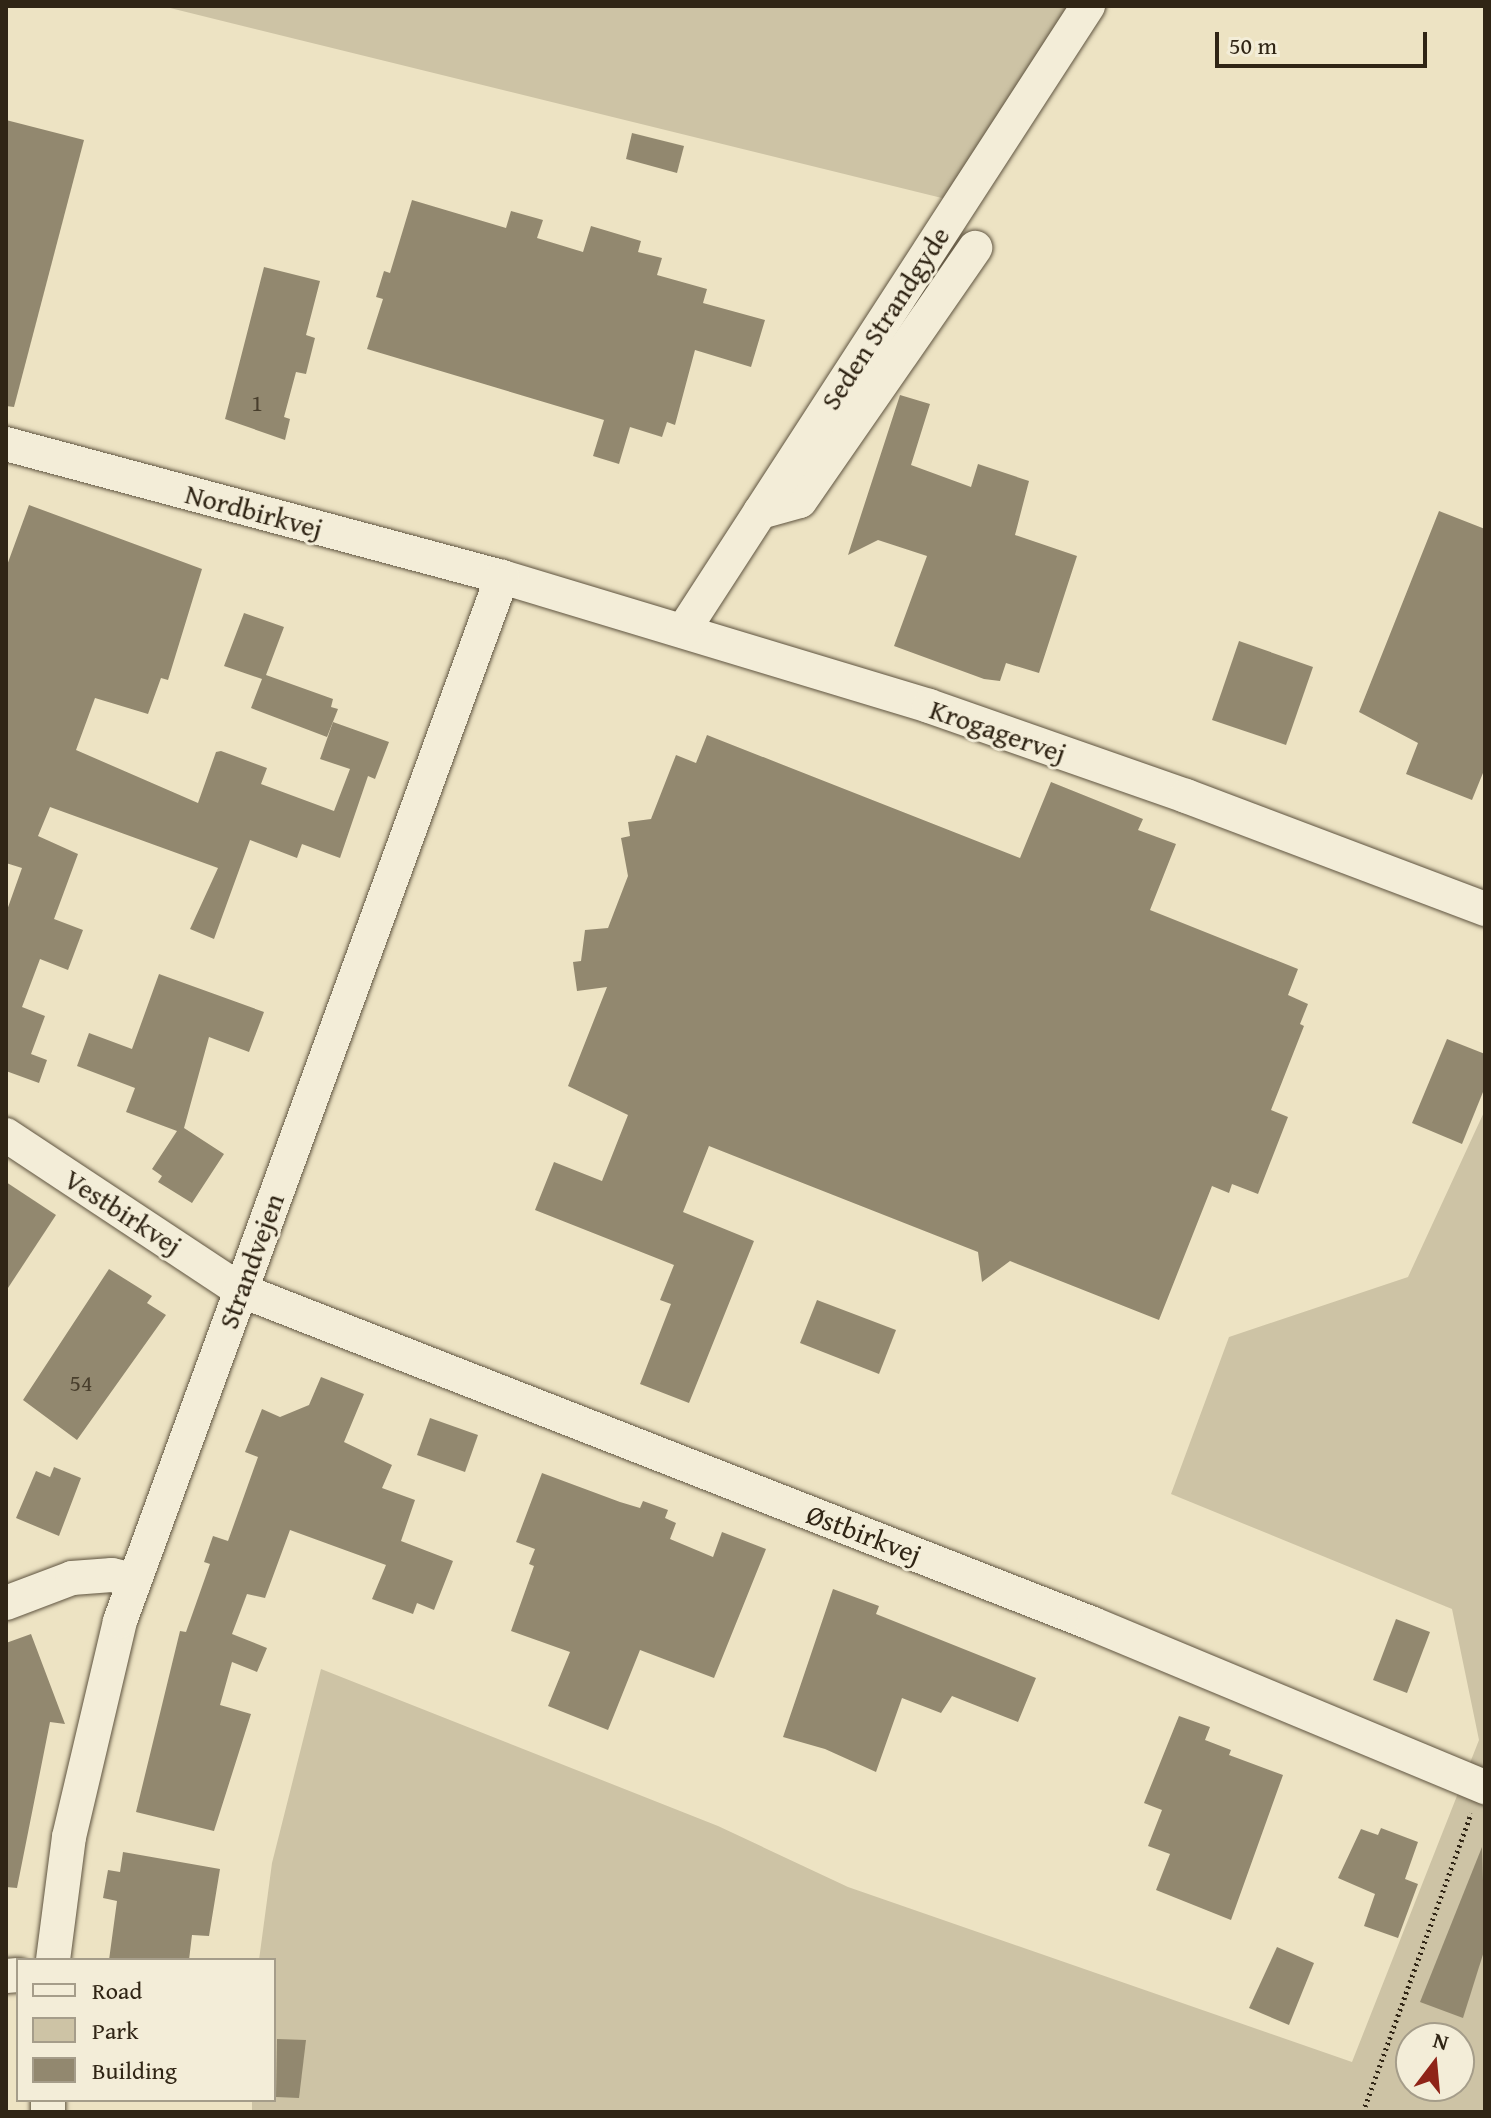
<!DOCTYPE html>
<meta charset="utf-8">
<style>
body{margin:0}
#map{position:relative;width:1491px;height:2118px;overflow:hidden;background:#ede3c3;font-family:"Gentium Book Plus",serif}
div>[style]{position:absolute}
.green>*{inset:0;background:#cdc3a5}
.building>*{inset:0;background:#92886f}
.path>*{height:5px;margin-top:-2.5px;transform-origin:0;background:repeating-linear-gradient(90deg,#302515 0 2px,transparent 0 6px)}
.roads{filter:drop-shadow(0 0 2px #5f5440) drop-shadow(0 0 2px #5f5440)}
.minor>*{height:34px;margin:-17px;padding:0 17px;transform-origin:17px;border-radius:17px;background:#f3edd8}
span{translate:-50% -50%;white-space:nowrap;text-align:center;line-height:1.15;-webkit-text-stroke:6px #f3edd8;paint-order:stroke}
.number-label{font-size:24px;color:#483e2c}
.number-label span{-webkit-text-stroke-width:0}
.street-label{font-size:28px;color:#302515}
.frame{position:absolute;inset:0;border:8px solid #302515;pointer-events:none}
.legend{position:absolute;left:16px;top:1958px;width:260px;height:144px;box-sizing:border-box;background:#f3edd8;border:2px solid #a59d8a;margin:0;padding:10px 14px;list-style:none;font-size:24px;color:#302515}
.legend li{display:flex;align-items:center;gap:16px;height:40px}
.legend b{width:40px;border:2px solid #a59d8a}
.north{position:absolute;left:1395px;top:2022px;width:80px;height:80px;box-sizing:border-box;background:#f3edd8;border:2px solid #a59d8a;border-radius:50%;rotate:16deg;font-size:22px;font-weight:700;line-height:32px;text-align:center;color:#302515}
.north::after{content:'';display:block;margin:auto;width:28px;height:36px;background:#8f2418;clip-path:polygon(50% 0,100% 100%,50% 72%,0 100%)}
.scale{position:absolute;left:1215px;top:32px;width:212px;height:36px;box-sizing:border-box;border:4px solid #302515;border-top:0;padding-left:10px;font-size:24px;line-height:28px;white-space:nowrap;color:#302515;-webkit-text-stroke:6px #f3edd8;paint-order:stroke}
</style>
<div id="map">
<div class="green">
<div style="clip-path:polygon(162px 6px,1072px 6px,950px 200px)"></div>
<div style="clip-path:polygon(evenodd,1485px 1110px,1485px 2112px,252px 2112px,252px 2100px,274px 2100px,274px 1960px,259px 1960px,272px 1863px,321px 1669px,718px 1826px,848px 1887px,1352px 2062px,1479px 1740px,1452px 1609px,1171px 1494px,1229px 1337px,1408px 1277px,1485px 1110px,1411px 2038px,1459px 2038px,1459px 2086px,1411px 2086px,1411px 2038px)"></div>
</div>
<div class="building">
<div style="clip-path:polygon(6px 120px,84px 140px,14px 407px,6px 406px)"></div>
<div style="clip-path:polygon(632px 133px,684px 146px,677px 173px,626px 159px)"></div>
<div style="clip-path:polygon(412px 200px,506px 228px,511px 211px,543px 220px,537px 238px,583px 252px,591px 226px,641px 241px,638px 252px,662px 258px,657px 275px,707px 289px,703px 303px,765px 320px,751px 367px,695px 350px,675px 425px,667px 422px,662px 437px,630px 427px,619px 464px,593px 456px,604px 420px,367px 349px,383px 299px,376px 297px,384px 271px,390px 273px)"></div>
<div style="clip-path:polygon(264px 267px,320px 281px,306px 335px,315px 338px,306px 374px,296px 372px,284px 417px,290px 419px,285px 440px,225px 419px)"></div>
<div style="clip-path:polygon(900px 395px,930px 404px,911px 465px,971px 487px,978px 464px,1029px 481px,1015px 535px,1077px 556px,1039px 673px,1006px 663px,1000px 681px,984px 679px,894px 646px,927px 556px,878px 540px,848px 555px)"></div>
<div style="clip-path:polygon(29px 505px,202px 569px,168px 680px,161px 678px,148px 714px,95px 698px,76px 750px,198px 803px,216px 752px,221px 751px,267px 768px,261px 784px,334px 811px,350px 769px,320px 759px,333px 722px,389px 742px,375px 779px,368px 776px,340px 858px,302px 844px,297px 858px,250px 840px,214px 939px,190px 929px,218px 868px,50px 807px,38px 836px,78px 854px,54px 919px,83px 930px,68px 970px,40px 959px,22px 1007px,45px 1016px,31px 1054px,47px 1060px,39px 1083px,6px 1071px,6px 913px,22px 868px,6px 863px,6px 568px)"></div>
<div style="clip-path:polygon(1439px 511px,1485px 529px,1485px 768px,1472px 800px,1406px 774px,1418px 743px,1359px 712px)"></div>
<div style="clip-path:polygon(244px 613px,284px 627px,266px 675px,333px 699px,331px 707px,338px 709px,327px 737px,251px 708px,262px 679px,224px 666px)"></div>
<div style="clip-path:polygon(1239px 641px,1313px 667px,1286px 745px,1212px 720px)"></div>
<div style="clip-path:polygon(707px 735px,1020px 858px,1051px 782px,1143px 819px,1138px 830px,1176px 844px,1150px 910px,1298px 969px,1288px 995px,1308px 1004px,1300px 1024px,1304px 1026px,1271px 1110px,1288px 1117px,1258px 1194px,1232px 1184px,1229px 1193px,1212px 1186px,1159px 1320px,1010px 1261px,982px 1282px,978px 1252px,709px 1146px,683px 1212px,754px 1241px,689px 1403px,640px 1384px,671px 1304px,660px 1300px,674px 1265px,535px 1210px,554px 1162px,602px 1181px,628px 1115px,568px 1086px,607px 987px,577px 991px,573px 962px,581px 961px,585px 930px,608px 928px,628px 876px,621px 838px,630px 836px,628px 822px,651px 819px,676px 755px,696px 763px)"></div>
<div style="clip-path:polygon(159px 974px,264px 1012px,249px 1052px,209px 1037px,184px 1128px,224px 1154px,192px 1203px,158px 1182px,162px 1176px,152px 1169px,177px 1131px,126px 1112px,135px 1088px,77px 1066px,89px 1033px,132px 1049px)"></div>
<div style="clip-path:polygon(1447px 1039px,1485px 1054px,1485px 1087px,1462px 1144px,1412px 1123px)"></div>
<div style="clip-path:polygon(6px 1182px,56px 1215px,6px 1291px)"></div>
<div style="clip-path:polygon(109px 1269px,152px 1296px,147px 1303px,166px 1315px,77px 1440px,23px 1400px)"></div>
<div style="clip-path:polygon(817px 1300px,896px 1330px,879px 1374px,800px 1343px)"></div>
<div style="clip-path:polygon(321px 1377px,364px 1394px,344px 1442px,392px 1465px,382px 1488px,415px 1500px,401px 1541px,453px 1561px,434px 1610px,417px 1603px,413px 1614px,372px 1599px,386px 1565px,290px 1530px,265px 1598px,247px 1594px,232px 1634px,267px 1648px,257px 1672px,232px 1662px,220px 1705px,251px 1714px,214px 1831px,136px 1812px,180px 1631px,186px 1632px,210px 1564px,204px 1562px,213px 1536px,228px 1541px,258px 1457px,245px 1452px,262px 1409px,280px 1417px,309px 1405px)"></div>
<div style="clip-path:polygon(430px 1418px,478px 1435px,465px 1472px,417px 1455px)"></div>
<div style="clip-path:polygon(54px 1467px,81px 1478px,59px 1536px,16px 1518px,36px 1471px,50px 1477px)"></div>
<div style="clip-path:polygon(542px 1473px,620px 1502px,640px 1508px,643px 1501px,668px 1510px,665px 1518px,676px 1523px,670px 1539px,713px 1557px,722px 1532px,766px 1549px,714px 1678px,640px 1650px,608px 1730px,548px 1706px,570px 1652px,511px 1631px,534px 1566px,529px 1564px,535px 1549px,516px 1542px)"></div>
<div style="clip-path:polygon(833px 1589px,879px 1606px,876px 1614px,1036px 1678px,1018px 1722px,952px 1696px,941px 1713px,902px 1698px,876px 1772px,825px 1749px,783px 1737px)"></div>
<div style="clip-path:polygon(1396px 1619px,1430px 1632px,1407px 1693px,1373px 1680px)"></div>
<div style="clip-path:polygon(31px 1634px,65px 1724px,50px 1722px,17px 1888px,6px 1887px,6px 1643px)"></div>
<div style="clip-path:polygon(1179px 1716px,1210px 1727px,1205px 1740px,1231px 1750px,1229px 1755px,1283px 1775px,1231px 1920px,1156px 1890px,1170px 1854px,1148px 1846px,1162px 1810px,1144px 1803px)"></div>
<div style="clip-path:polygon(1381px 1828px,1418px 1842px,1405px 1879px,1418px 1884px,1398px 1938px,1364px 1926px,1375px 1894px,1338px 1878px,1361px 1829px,1378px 1835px)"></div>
<div style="clip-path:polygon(1482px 1847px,1485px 1948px,1463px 2018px,1420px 2002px)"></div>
<div style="clip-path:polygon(123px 1852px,220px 1869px,209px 1936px,192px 1935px,189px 1960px,109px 1960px,117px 1901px,103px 1898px,108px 1870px,120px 1872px)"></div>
<div style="clip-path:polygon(1277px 1947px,1314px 1963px,1289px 2025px,1249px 2008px)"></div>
<div style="clip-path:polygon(277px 2039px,306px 2040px,299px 2098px,276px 2097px)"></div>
</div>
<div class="path">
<div style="left:1363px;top:2112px;width:318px;rotate:-70.1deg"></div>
</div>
<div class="roads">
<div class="minor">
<div style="left:6px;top:444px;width:514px;rotate:15.01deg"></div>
<div style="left:502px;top:577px;width:446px;rotate:16.8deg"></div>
<div style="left:929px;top:706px;width:272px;rotate:19.3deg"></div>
<div style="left:1186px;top:796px;width:320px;rotate:20.7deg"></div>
<div style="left:760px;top:512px;width:41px;rotate:-15.4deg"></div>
<div style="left:800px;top:501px;width:308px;rotate:-55.3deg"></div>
<div style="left:683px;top:631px;width:745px;rotate:-57.06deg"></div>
<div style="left:6px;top:1135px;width:281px;rotate:33.5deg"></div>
<div style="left:240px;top:1290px;width:916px;rotate:21.38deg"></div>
<div style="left:1093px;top:1624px;width:425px;rotate:22.6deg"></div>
<div style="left:6px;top:1603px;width:71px;rotate:-20.7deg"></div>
<div style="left:72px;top:1578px;width:40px;rotate:-4.3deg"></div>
<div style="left:112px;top:1575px;width:23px;rotate:13deg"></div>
<div style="left:53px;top:1960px;width:124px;rotate:-82.6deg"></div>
<div style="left:69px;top:1837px;width:222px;rotate:-76.7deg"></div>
<div style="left:120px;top:1621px;width:1112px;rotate:-69.9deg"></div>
<div style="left:6px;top:1976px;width:12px;rotate:-5deg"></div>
<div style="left:48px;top:2112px;width:12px;rotate:-90deg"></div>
</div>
</div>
<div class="number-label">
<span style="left:257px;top:403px">1</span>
<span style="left:81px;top:1383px">54</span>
</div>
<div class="street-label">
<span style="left:885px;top:318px;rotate:-57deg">Seden Strandgyde</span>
<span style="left:254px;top:511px;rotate:15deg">Nordbirkvej</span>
<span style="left:998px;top:731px;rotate:19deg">Krogagervej</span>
<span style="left:123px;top:1212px;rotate:33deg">Vestbirkvej</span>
<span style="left:251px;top:1261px;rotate:-70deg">Strandvejen</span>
<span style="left:864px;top:1534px;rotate:21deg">Østbirkvej</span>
</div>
<div class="frame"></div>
<ul class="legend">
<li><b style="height:10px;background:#f3edd8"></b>Road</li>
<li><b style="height:22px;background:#cdc3a5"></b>Park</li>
<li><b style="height:22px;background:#92886f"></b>Building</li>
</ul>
<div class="north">N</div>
<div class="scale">50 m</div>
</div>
